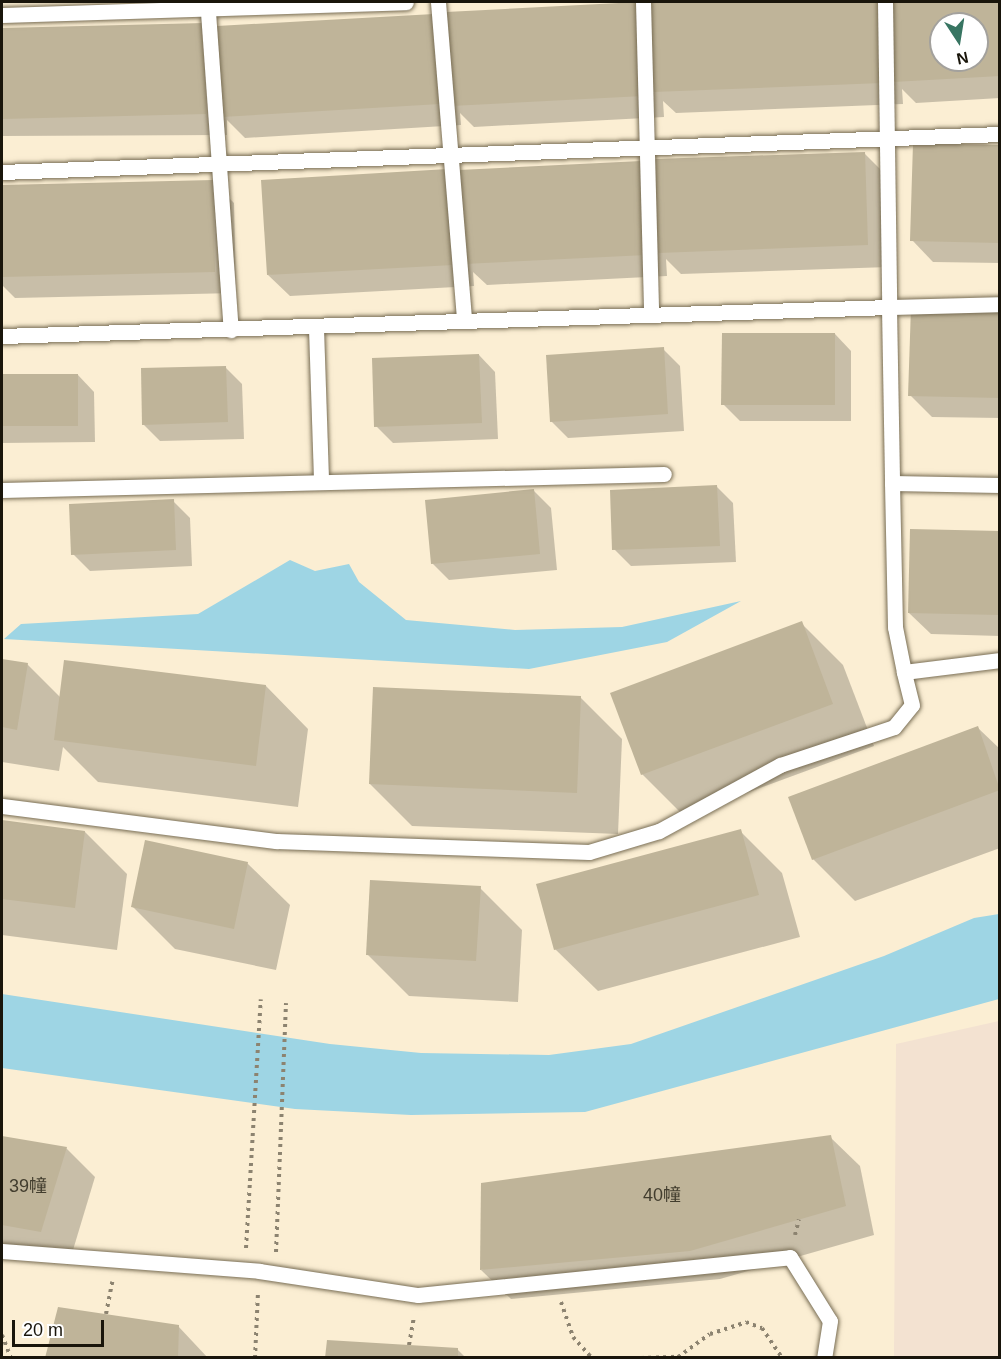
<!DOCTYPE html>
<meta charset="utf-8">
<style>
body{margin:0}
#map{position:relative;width:1001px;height:1359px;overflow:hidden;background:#fbeed3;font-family:Arial,"Noto Sans SC",sans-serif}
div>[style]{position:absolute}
.education>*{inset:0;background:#f3e2d1}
.water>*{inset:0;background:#9ed5e4}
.shadow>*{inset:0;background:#0003}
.building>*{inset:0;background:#bfb499}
.path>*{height:4px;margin-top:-2px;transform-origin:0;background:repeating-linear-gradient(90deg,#8c8370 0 3px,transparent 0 7.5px)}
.roads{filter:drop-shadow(0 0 2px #786d54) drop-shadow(0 0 2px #786d54)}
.lane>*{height:15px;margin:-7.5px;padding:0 7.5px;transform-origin:7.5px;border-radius:7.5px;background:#fff}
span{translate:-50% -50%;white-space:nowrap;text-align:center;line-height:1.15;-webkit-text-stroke:4.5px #fff;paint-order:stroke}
.number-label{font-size:18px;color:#423d2e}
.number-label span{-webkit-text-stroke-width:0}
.frame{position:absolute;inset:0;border:3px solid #19150b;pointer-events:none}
.north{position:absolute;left:929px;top:12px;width:60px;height:60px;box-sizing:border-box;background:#fff;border:2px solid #a3a19d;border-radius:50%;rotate:168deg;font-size:16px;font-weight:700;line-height:24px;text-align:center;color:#19150b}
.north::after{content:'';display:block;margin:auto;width:21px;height:27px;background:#387562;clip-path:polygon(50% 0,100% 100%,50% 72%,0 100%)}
.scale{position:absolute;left:12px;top:1320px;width:92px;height:27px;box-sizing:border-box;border:3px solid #19150b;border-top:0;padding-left:8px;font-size:18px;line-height:21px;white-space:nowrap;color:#19150b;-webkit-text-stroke:4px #fff;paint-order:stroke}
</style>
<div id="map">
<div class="education">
<div style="clip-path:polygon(999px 1021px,999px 1357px,894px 1357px,896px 1044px)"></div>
</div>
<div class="water">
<div style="clip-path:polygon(290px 560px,315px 571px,349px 564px,359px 582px,406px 620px,515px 630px,622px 627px,741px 601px,667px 642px,529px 669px,4px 639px,21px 624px,198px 614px)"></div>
<div style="clip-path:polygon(999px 914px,999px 999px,585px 1112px,411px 1115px,295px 1109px,2px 1068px,2px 994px,330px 1044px,421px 1053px,549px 1055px,631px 1044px,884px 956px,974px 918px)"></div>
</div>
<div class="shadow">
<div style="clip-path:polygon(evenodd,650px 2px,1000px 2px,1000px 98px,916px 103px,902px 89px,903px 104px,676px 113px,663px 101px,664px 117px,474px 127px,460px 113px,461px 125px,245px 138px,227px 120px,227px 135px,2px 136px,2px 30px,204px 25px,219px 40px,650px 2px,941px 24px,977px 24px,977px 60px,941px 60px,941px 24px)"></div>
<div style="clip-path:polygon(1000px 146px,1000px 263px,933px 262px,912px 240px)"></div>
<div style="clip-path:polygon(864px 153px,886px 175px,889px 267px,681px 274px,666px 259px,667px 276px,487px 285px,473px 272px,474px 286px,290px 296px,268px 275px,640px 162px,657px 178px)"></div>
<div style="clip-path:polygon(212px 181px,234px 203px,236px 293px,15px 298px,2px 285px,2px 186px)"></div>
<div style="clip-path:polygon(1000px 310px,1000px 418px,932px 417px,910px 395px)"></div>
<div style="clip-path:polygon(835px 334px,851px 351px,851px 421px,740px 421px,723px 404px)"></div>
<div style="clip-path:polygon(663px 349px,680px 366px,684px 431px,568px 438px,551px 421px)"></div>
<div style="clip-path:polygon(479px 355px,495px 372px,498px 439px,393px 443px,376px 426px)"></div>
<div style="clip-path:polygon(225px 367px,242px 384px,244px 439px,160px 441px,143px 424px)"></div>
<div style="clip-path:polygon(78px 375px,94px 392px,95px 442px,2px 443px,2px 376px)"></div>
<div style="clip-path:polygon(717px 487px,733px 503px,736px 562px,631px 566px,614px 549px)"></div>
<div style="clip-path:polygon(534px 491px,551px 508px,557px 570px,449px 580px,432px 563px)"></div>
<div style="clip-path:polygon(173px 501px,190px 518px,192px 566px,90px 571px,73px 554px)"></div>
<div style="clip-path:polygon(1000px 533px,1000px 636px,931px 634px,909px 613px)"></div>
<div style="clip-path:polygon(801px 623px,843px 665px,874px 746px,684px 816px,642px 774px)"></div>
<div style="clip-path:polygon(2px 660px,27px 664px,61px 698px,266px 686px,308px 729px,298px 807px,98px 782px,63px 747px,59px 771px,2px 762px)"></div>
<div style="clip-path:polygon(580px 697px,622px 739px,618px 834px,412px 826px,370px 784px)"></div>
<div style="clip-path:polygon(978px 728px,1000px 749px,1000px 848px,855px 901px,813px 859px)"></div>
<div style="clip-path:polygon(2px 822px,85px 832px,127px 874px,117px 950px,2px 935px)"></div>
<div style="clip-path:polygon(740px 831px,782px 873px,800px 937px,598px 991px,555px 949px)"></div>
<div style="clip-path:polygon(247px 863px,290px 905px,276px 970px,175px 949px,133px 907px)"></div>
<div style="clip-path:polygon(480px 888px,522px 930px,518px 1002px,409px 996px,367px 954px)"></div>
<div style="clip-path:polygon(830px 1137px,860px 1166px,874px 1235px,720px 1279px,511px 1299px,481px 1270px)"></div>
<div style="clip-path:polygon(2px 1138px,66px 1148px,95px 1177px,70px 1260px,2px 1248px)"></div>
<div style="clip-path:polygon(178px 1326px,208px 1358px,47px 1358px)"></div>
<div style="clip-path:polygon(457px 1349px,466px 1358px,327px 1358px)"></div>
</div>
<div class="building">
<div style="clip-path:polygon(638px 2px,643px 96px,451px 106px,446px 12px)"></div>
<div style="clip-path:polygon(649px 2px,878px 2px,882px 83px,653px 92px)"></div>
<div style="clip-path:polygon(evenodd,888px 2px,1000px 2px,1000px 76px,893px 82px,888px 2px,941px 24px,977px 24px,977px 60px,941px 60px,941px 24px)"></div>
<div style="clip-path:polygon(434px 14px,440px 104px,222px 117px,217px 26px)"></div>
<div style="clip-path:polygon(204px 23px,206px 114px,2px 119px,2px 28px)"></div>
<div style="clip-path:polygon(913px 143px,1000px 145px,1000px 243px,910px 241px)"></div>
<div style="clip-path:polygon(865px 152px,868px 245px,658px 253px,655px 159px)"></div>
<div style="clip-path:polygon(641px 161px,646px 255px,464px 264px,459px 170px)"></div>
<div style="clip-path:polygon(448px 169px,453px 265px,267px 275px,261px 180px)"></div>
<div style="clip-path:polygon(213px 180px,215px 272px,2px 277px,2px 185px)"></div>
<div style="clip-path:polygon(911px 307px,1000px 309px,1000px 398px,908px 396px)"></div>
<div style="clip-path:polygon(722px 333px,835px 333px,835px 405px,721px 405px)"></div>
<div style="clip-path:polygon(664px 347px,668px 414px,550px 422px,546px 355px)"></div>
<div style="clip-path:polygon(479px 354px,482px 423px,374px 427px,372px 358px)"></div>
<div style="clip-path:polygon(226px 366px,228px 422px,142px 425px,141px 368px)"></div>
<div style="clip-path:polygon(2px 374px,78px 374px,78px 426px,2px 426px)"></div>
<div style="clip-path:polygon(717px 485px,720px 546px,612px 550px,610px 490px)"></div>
<div style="clip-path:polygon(534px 489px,540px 554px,431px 564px,425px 500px)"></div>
<div style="clip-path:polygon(174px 499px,176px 550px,71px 555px,69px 504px)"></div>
<div style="clip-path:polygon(910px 529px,1000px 531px,1000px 615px,908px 613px)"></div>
<div style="clip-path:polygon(802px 621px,833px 704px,641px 775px,610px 693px)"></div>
<div style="clip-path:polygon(2px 659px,28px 663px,17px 730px,2px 727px)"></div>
<div style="clip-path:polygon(64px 660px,266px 685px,256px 766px,54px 740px)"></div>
<div style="clip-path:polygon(373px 687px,581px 696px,577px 793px,369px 784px)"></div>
<div style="clip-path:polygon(978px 726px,1000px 790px,812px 860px,788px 797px)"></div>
<div style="clip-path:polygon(2px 820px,85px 831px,75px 908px,2px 899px)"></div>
<div style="clip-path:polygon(741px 829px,759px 895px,554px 950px,536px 884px)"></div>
<div style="clip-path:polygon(145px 840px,248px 862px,234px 929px,131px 907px)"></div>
<div style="clip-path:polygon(370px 880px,481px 886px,476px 961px,366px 955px)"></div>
<div style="clip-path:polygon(831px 1135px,846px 1206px,690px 1251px,480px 1270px,481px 1183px)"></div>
<div style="clip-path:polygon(2px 1136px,67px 1147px,41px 1232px,2px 1225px)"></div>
<div style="clip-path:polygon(58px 1307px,179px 1325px,178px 1358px,45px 1358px)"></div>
<div style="clip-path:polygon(327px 1340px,458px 1348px,458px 1358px,325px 1358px)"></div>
</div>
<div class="path">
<div style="left:795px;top:1235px;width:16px;rotate:-76deg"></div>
<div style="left:246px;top:1248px;width:249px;rotate:-86.6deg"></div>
<div style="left:276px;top:1252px;width:249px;rotate:-87.7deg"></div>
<div style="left:561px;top:1302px;width:37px;rotate:71deg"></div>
<div style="left:573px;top:1337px;width:28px;rotate:48deg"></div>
<div style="left:106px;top:1314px;width:33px;rotate:-79deg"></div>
<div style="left:2px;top:1335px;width:25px;rotate:69deg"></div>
<div style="left:409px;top:1345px;width:28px;rotate:-80deg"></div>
<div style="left:255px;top:1358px;width:66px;rotate:-87.4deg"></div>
<div style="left:641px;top:1358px;width:37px;rotate:-2deg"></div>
<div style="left:678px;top:1357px;width:39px;rotate:-36deg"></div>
<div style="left:710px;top:1334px;width:38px;rotate:-18deg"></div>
<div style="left:746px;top:1322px;width:17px;rotate:21deg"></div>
<div style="left:762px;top:1328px;width:36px;rotate:56deg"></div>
</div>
<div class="roads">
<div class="lane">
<div style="left:438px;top:2px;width:319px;rotate:85.3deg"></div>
<div style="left:643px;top:2px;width:311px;rotate:88.5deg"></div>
<div style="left:885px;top:2px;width:305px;rotate:89.2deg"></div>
<div style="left:889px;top:307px;width:111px;rotate:-1.5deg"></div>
<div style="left:208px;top:12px;width:319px;rotate:85.9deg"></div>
<div style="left:2px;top:15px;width:404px;rotate:-1.8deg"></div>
<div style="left:2px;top:172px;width:999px;rotate:-2.18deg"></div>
<div style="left:316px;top:328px;width:153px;rotate:88.1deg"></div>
<div style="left:2px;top:336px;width:887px;rotate:-1.87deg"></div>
<div style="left:889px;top:307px;width:176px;rotate:89deg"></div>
<div style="left:892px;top:483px;width:108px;rotate:1.1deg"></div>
<div style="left:892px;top:483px;width:144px;rotate:88.8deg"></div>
<div style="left:895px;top:627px;width:46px;rotate:78.7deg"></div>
<div style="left:2px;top:490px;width:662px;rotate:-1.38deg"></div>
<div style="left:2px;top:806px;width:276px;rotate:7.3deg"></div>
<div style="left:276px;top:841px;width:313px;rotate:2deg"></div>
<div style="left:589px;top:852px;width:73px;rotate:-16.7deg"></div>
<div style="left:659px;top:831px;width:138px;rotate:-28.6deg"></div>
<div style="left:780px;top:765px;width:120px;rotate:-18.4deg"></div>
<div style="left:894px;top:727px;width:28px;rotate:-51deg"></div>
<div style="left:912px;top:705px;width:34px;rotate:-104deg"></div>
<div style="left:904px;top:672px;width:97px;rotate:-7.1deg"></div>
<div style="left:2px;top:1251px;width:258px;rotate:4.4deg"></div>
<div style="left:259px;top:1271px;width:161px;rotate:8.6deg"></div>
<div style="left:418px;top:1295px;width:374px;rotate:-5.8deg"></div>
<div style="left:790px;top:1257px;width:75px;rotate:58deg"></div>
<div style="left:830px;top:1321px;width:37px;rotate:99deg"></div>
</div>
</div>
<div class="number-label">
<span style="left:28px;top:1186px">39幢</span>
<span style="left:662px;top:1195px">40幢</span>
</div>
<div class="frame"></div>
<div class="north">N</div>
<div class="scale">20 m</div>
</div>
